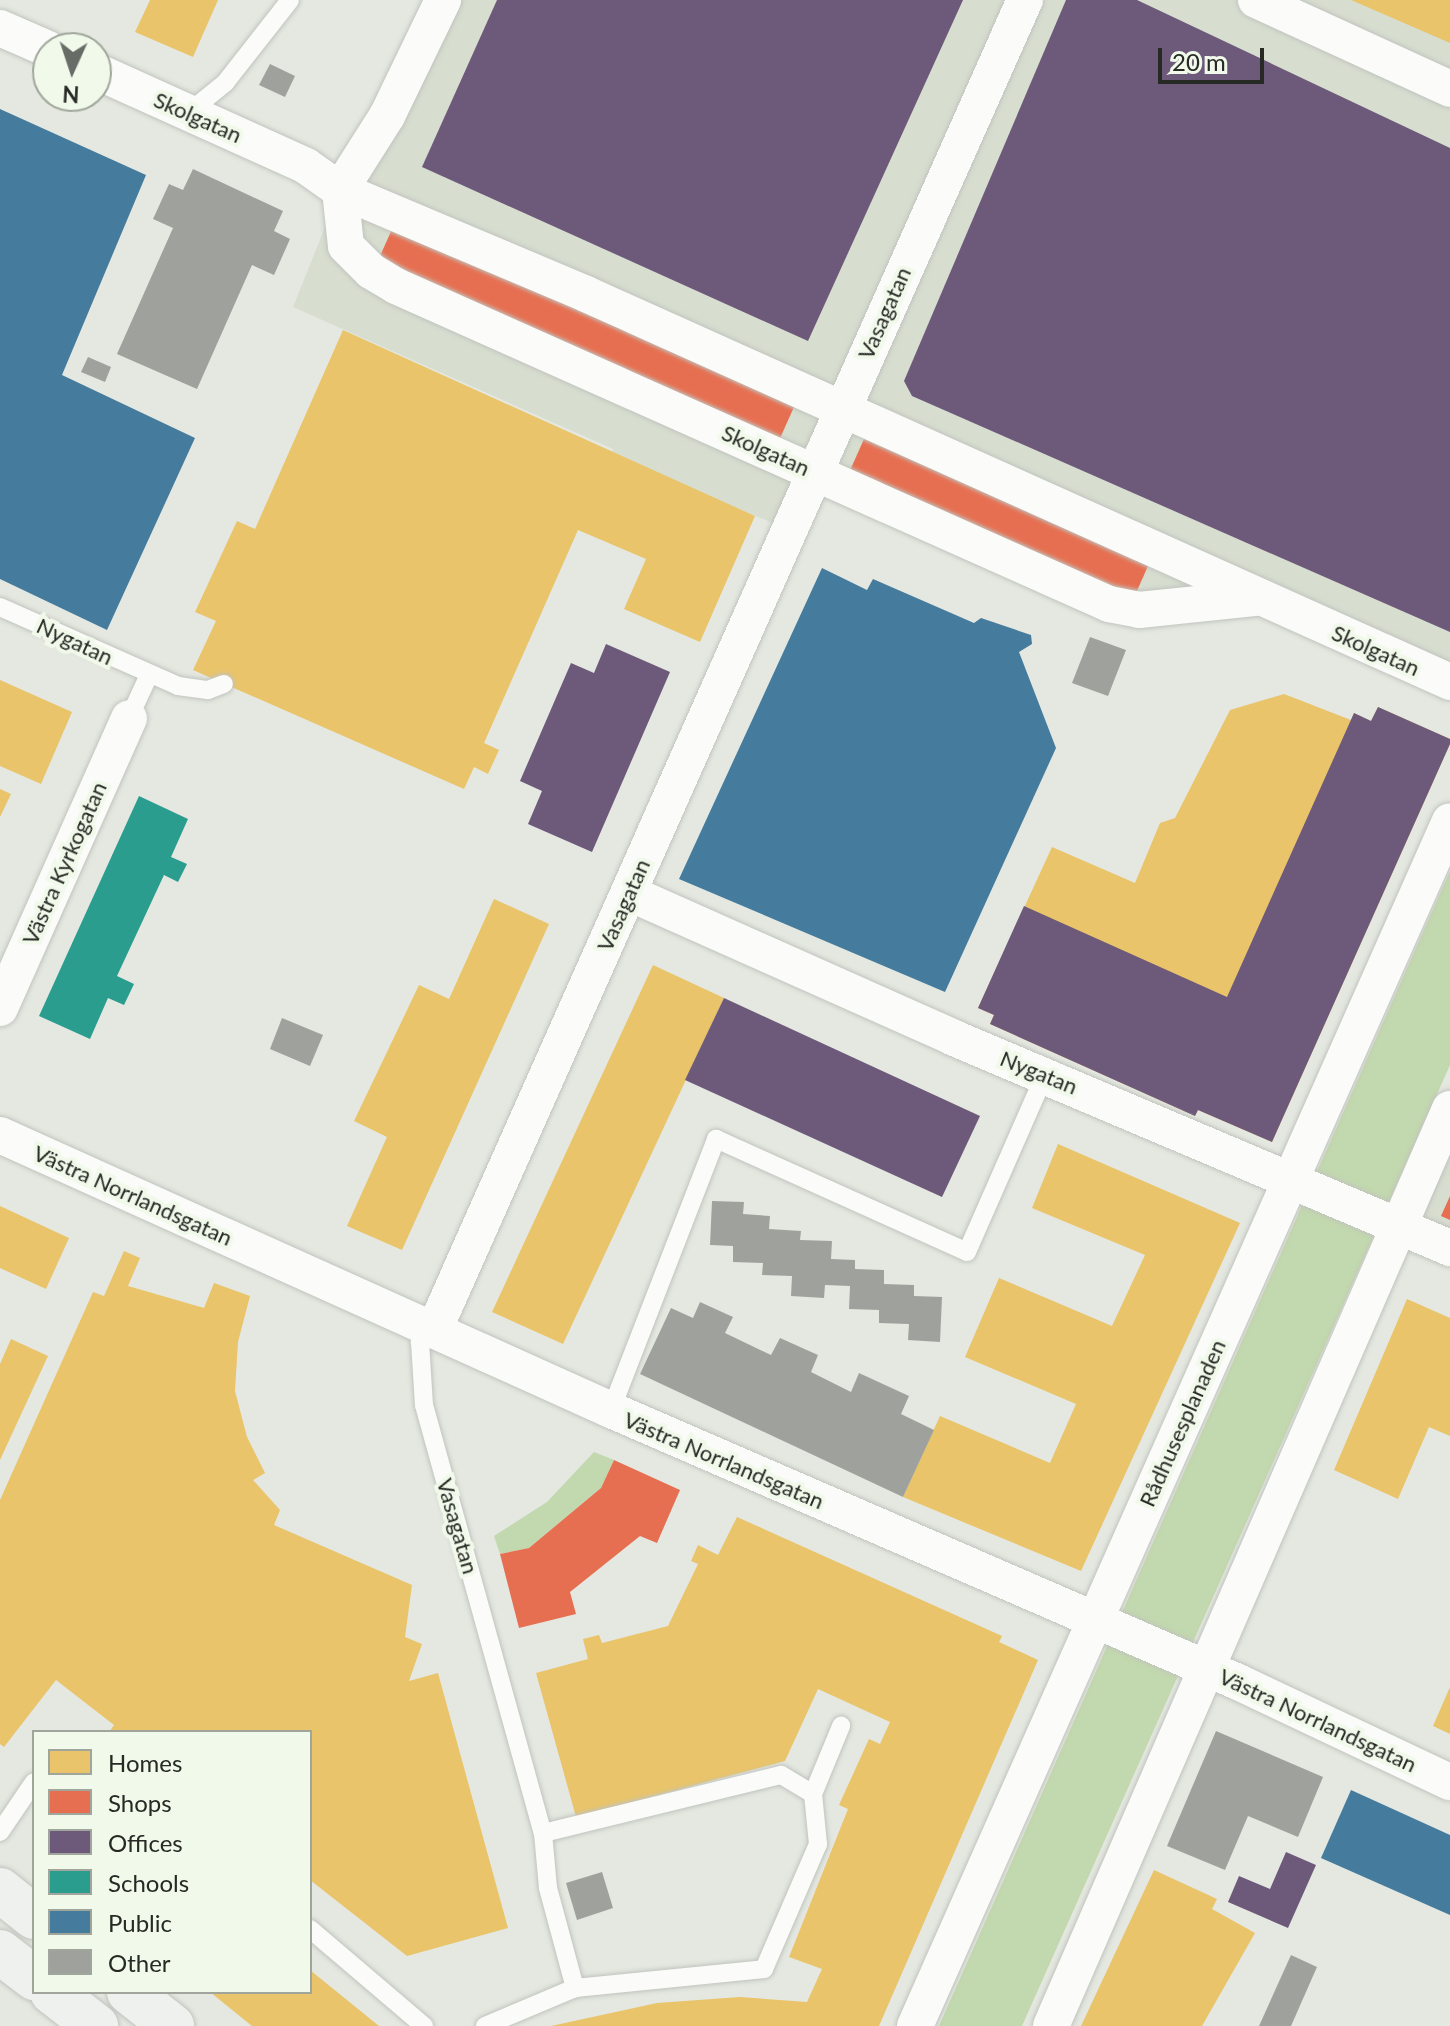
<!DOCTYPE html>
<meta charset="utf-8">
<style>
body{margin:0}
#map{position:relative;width:1450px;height:2026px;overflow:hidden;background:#e4e8e0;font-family:Lato,sans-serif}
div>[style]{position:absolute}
.built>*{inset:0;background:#d7ded0}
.green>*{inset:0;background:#c2d8ae}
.homes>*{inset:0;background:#e9c46a}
.shops>*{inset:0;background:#e76f51}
.offices>*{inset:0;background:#6d597a}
.schools>*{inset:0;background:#2a9d8f}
.public>*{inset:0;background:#457b9d}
.building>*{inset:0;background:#9fa29c}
.roads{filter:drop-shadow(0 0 2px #c1c4be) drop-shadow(0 0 2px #c1c4be)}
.lane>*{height:18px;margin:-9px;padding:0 9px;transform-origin:9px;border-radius:9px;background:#fbfcfa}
.street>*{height:36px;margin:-18px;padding:0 18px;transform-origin:18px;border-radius:18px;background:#fbfcfa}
.secondary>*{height:44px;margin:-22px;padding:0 22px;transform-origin:22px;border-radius:22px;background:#eff1ee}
span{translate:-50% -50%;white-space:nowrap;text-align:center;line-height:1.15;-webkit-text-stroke:8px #f1f9ea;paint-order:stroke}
.street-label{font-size:22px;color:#262924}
.legend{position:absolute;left:32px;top:1730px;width:280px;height:264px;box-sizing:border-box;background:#f1f9ea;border:2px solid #a0a69b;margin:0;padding:10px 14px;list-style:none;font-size:24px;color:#262924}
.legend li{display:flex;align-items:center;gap:16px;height:40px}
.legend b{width:40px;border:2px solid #a0a69b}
.north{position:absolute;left:32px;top:32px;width:80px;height:80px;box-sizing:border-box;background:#f1f9ea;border:2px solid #a0a69b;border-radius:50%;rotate:183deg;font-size:22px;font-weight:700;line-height:32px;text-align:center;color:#262924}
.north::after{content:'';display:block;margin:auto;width:28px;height:36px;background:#686c66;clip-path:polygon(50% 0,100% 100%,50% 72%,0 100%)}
.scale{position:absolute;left:1158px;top:48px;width:106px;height:36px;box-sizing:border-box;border:4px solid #262924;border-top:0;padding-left:10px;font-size:24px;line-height:28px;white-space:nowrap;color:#262924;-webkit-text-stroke:6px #f1f9ea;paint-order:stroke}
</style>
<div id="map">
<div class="built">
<div style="clip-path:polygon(443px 0,1450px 0,1450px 682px,1259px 598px,1139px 610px,816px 473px,789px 530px,611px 455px,613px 449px,293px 307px,340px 190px)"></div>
<div style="clip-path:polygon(1450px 1109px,1450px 1248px,1404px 1210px)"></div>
</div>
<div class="green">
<div style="clip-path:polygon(1450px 871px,1450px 1065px,1022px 2026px,939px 2026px)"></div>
<div style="clip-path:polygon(594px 1452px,614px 1460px,601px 1488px,529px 1548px,500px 1554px,494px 1536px,547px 1502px)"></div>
</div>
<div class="homes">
<div style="clip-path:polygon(150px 0,218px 0,193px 57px,135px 32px)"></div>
<div style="clip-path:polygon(1351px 0,1450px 0,1450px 43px)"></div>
<div style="clip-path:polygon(343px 330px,755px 516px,700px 642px,624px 609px,646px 559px,578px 530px,484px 743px,499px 750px,488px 774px,474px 767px,464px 789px,193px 670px,216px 621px,195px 612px,237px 521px,255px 529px)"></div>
<div style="clip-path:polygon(0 680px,72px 712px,41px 784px,0 766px)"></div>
<div style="clip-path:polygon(1284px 694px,1351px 720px,1354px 713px,1371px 721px,1378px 707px,1450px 739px,1450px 744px,1272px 1142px,1198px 1110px,1195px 1116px,990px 1024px,994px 1015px,978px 1008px,1052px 847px,1135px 883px,1160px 823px,1175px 818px,1230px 710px)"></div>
<div style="clip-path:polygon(0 789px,11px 794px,0 817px)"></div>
<div style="clip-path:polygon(494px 899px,549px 924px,402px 1250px,347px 1226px,387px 1137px,354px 1121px,419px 985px,449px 999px)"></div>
<div style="clip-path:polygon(653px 965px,724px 998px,563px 1344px,492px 1312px)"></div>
<div style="clip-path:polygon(1058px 1144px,1240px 1223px,1081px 1571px,903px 1497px,940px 1416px,1050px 1463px,1076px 1404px,965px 1357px,999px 1278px,1112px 1326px,1145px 1255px,1032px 1208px)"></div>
<div style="clip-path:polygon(0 1206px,69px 1238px,46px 1289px,0 1268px)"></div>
<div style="clip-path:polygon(124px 1251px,140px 1258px,128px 1286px,204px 1308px,214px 1283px,250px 1296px,238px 1342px,235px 1391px,247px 1437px,265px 1473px,253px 1480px,280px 1510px,274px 1525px,412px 1585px,405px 1637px,422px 1644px,409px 1681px,438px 1673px,508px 1928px,407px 1956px,310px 1880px,310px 1732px,109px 1732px,114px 1725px,56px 1680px,4px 1747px,0 1744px,0 1500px,93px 1292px,104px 1296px)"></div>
<div style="clip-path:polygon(1407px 1299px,1450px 1318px,1450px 1436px,1429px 1427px,1398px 1499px,1334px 1470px)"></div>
<div style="clip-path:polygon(11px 1339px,48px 1356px,0 1460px,0 1364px)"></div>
<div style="clip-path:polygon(737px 1517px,1002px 1636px,999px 1642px,1038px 1660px,879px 2026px,551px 2026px,657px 2003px,740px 1997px,807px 2002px,822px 1969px,789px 1957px,848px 1809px,839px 1805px,869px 1739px,880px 1744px,890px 1722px,818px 1689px,785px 1761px,576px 1817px,536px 1673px,588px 1659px,583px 1639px,599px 1635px,602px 1643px,668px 1626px,698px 1564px,691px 1561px,698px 1545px,718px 1555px)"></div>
<div style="clip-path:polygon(1450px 1687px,1450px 1734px,1433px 1726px)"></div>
<div style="clip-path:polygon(1154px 1870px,1217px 1899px,1212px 1909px,1255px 1933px,1202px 2026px,1081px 2026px)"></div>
<div style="clip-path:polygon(310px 1970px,379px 2026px,252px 2026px,210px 1992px,310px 1992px)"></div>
</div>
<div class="shops">
<div style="clip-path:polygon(393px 227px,794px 407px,777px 445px,376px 265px)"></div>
<div style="clip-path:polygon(864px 439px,1148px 566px,1132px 602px,848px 475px)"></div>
<div style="clip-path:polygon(1450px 1196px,1450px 1220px,1441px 1216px)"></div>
<div style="clip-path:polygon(614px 1460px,680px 1490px,657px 1543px,640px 1536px,570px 1592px,576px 1614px,519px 1628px,500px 1554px,529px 1548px,601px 1488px)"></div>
</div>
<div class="offices">
<div style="clip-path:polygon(497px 0,963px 0,808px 341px,422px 167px)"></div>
<div style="clip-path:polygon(1066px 0,1137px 0,1450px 148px,1450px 632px,912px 396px,904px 381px)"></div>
<div style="clip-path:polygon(606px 644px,670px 672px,592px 852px,528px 824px,542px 791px,520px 781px,571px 663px,594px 673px)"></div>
<div style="clip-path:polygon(1378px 707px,1450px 739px,1450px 744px,1272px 1142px,1198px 1110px,1195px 1116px,990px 1024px,994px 1015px,978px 1008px,1024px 906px,1227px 997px,1354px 713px,1371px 721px)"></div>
<div style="clip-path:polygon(724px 998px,980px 1116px,942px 1197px,685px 1080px)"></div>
<div style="clip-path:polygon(1286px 1852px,1316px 1865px,1288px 1928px,1228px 1902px,1239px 1876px,1270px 1889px)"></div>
</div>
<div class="schools">
<div style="clip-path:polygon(139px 796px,188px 819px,171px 857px,187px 864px,178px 882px,164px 875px,117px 976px,134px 984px,124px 1005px,108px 998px,90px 1039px,39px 1016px)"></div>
</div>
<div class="public">
<div style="clip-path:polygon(0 109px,146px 175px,62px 375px,195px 438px,107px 630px,0 579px)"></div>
<div style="clip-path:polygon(822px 568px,867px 590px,873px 579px,974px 623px,981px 618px,1031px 635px,1032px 644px,1019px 652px,1056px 748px,945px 992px,679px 879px)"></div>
<div style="clip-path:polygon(1351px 1790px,1450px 1835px,1450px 1915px,1321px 1858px)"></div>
</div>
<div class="building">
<div style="clip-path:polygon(270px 64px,295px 76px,285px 97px,259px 85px)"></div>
<div style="clip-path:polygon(193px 169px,283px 211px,274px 231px,290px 239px,274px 275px,252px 265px,197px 389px,117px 354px,173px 228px,153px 219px,169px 184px,183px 190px)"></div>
<div style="clip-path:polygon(88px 357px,111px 367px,105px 382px,81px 372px)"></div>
<div style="clip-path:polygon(1090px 637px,1126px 650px,1108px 696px,1072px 683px)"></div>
<div style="clip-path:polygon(282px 1018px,323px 1035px,310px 1066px,270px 1049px)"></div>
<div style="clip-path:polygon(712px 1201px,744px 1202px,743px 1214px,770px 1216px,769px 1229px,801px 1231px,800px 1240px,832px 1241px,831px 1259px,855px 1260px,855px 1269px,884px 1270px,884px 1284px,914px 1285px,914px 1296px,942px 1297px,940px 1342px,908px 1340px,909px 1324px,879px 1323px,879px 1310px,849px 1309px,850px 1286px,825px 1285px,824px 1298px,791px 1296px,792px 1276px,762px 1275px,763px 1263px,733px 1262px,733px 1246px,710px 1245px)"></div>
<div style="clip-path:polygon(700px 1302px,733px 1317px,725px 1333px,771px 1355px,780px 1338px,818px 1355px,811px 1372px,851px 1392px,859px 1373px,909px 1396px,901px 1414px,934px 1430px,903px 1497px,640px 1374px,671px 1308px,693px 1318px)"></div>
<div style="clip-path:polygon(1216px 1731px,1323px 1777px,1298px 1837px,1248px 1816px,1225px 1870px,1167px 1846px)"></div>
<div style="clip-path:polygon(602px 1872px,613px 1908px,577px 1920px,566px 1883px)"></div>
<div style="clip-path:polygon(1291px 1955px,1317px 1967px,1291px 2026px,1259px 2026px)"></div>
</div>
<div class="roads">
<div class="lane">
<div style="left:188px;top:113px;width:48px;rotate:-39deg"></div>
<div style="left:225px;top:83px;width:105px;rotate:-51.9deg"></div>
<div style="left:0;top:607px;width:195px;rotate:23.9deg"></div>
<div style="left:178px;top:686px;width:30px;rotate:8deg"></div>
<div style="left:208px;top:690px;width:17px;rotate:-21deg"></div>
<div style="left:129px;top:718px;width:47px;rotate:-65.1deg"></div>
<div style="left:435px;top:1328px;width:21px;rotate:137deg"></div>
<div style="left:420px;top:1342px;width:63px;rotate:86.4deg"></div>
<div style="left:424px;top:1405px;width:444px;rotate:74.5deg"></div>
<div style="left:543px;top:1833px;width:55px;rotate:84.8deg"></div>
<div style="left:548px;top:1888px;width:104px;rotate:74.9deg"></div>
<div style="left:575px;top:1988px;width:190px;rotate:-5.7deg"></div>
<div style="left:764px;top:1969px;width:136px;rotate:-66.6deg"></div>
<div style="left:818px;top:1844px;width:50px;rotate:-95.7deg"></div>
<div style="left:813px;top:1794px;width:37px;rotate:-149deg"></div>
<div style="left:781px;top:1775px;width:245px;rotate:166.3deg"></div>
<div style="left:611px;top:1410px;width:291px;rotate:-68.8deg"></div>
<div style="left:716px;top:1139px;width:275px;rotate:24.2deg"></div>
<div style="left:967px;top:1252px;width:194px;rotate:-66.3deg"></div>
<div style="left:813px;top:1794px;width:74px;rotate:-67.6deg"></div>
<div style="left:0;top:1832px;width:60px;rotate:-55.8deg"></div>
<div style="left:310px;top:1929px;width:150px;rotate:40.4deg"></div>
<div style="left:485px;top:2026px;width:98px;rotate:-22.9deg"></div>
</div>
<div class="street">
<div style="left:1256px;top:0;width:213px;rotate:24.6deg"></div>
<div style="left:0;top:28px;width:52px;rotate:23.6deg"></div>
<div style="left:96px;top:71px;width:230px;rotate:24.3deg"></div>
<div style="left:306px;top:166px;width:42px;rotate:35.2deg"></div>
<div style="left:340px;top:190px;width:267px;rotate:22.9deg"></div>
<div style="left:586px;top:294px;width:947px;rotate:24.18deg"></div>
<div style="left:340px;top:190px;width:56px;rotate:83.9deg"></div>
<div style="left:346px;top:246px;width:35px;rotate:45deg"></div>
<div style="left:371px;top:271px;width:29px;rotate:31deg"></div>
<div style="left:396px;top:286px;width:781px;rotate:24.04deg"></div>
<div style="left:1109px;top:604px;width:31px;rotate:11deg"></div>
<div style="left:1139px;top:610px;width:118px;rotate:-5.9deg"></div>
<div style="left:340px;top:190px;width:88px;rotate:-57.6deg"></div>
<div style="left:387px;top:116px;width:129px;rotate:-64.2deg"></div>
<div style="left:629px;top:893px;width:356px;rotate:24deg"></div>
<div style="left:954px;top:1038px;width:539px;rotate:22.95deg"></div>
<div style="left:0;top:1008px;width:317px;rotate:-66deg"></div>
<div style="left:0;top:1135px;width:670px;rotate:24.23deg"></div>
<div style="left:611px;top:1410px;width:683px;rotate:23.45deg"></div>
<div style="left:1238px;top:1682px;width:234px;rotate:25.3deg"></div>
<div style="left:435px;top:1328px;width:1453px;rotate:-66.05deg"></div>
<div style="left:915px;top:2026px;width:1318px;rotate:-66.06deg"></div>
<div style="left:1051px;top:2026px;width:1000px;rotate:-66.49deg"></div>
</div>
<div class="secondary">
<div style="left:0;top:1890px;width:43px;rotate:38.5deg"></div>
<div style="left:0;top:1952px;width:43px;rotate:37.4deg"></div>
<div style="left:52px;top:1992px;width:56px;rotate:37.7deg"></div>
<div style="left:129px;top:1992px;width:55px;rotate:38.3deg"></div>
</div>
</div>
<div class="street-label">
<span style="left:198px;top:117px;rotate:24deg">Skolgatan</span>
<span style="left:884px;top:313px;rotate:-66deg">Vasagatan</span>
<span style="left:766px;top:450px;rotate:24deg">Skolgatan</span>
<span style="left:75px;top:641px;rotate:25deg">Nygatan</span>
<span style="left:1376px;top:650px;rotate:24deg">Skolgatan</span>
<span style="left:64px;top:863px;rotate:-66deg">Västra Kyrkogatan</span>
<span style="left:623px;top:905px;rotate:-66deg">Vasagatan</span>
<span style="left:1039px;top:1072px;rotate:22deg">Nygatan</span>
<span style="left:133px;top:1195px;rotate:24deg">Västra Norrlandsgatan</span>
<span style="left:1182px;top:1423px;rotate:-66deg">Rådhusesplanaden</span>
<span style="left:724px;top:1460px;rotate:23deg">Västra Norrlandsgatan</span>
<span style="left:458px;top:1526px;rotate:74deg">Vasagatan</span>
<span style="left:1318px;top:1720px;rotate:25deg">Västra Norrlandsgatan</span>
</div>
<ul class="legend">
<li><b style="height:22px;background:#e9c46a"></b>Homes</li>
<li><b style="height:22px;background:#e76f51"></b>Shops</li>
<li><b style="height:22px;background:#6d597a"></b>Offices</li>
<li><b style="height:22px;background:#2a9d8f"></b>Schools</li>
<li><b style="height:22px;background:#457b9d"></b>Public</li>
<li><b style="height:22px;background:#9fa29c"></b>Other</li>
</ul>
<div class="north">N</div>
<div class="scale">20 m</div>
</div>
